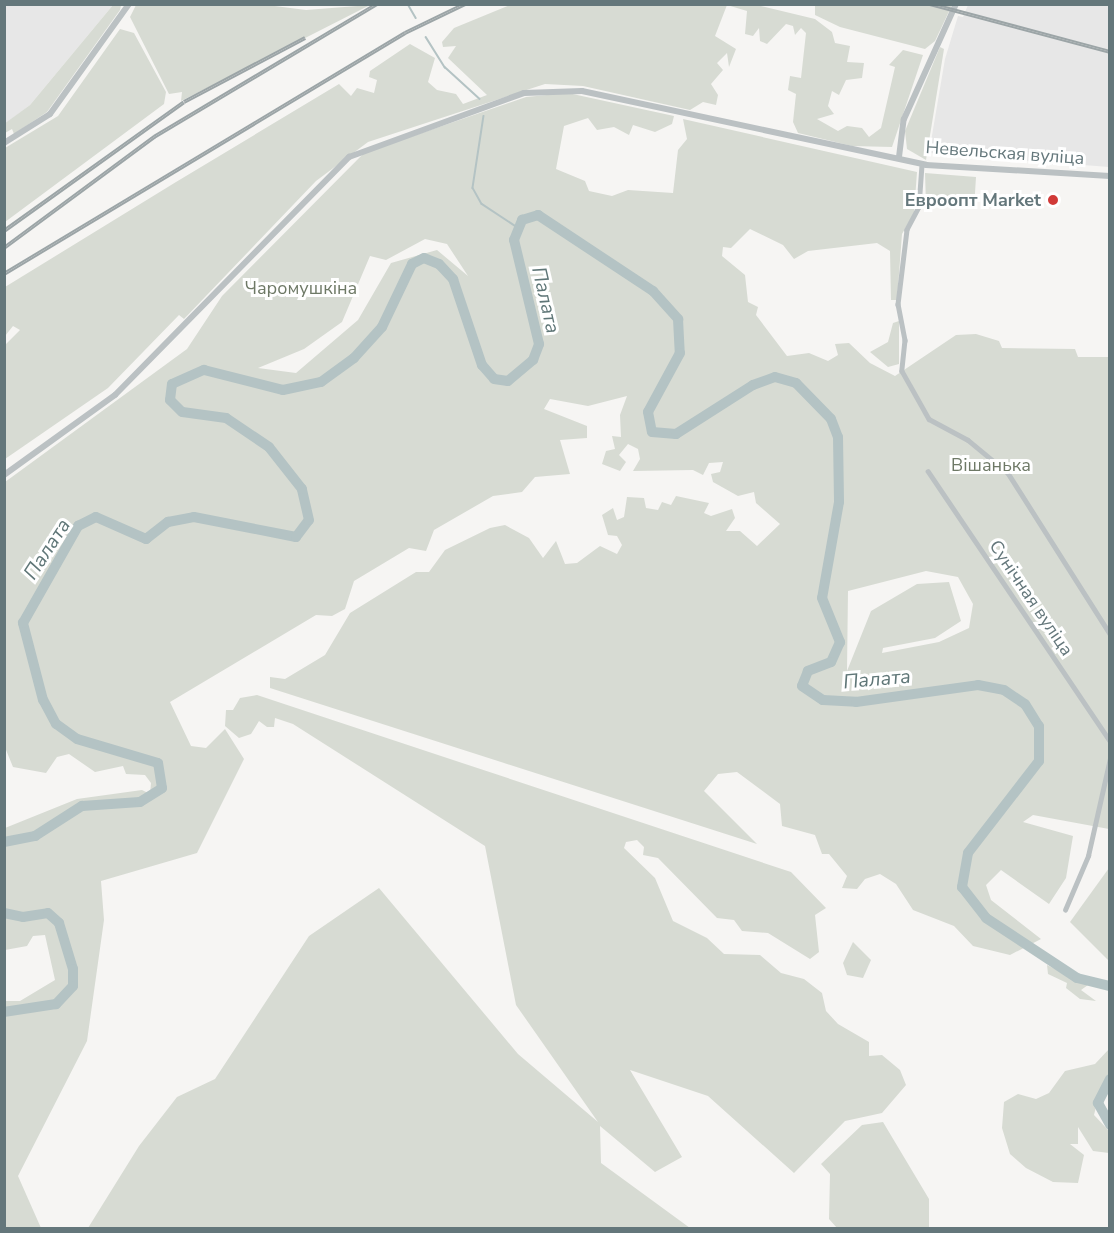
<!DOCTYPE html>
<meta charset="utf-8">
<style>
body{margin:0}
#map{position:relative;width:1114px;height:1233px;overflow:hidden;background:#f6f5f3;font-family:"Nunito Sans",sans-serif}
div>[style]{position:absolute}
.built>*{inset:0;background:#e7e7e7}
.green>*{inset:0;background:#d7dbd3}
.stream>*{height:1.5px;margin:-0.75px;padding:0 0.75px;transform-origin:0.75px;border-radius:0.75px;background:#b4c3c4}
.river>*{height:10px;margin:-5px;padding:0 5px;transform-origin:5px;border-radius:5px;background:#b4c3c4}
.minor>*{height:4.5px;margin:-2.25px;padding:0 2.25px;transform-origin:2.25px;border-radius:2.25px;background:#bbc1c3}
.tertiary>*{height:6px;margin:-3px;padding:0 3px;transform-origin:3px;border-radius:3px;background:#bbc1c3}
.rail>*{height:4px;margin-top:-2px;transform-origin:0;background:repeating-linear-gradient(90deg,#fff 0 4.5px,#9ca5a7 0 9px);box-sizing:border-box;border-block:2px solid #9ca5a7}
.dots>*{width:16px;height:16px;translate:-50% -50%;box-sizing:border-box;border:3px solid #fff;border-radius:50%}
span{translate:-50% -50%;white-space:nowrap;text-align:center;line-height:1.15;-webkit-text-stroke:6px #fff;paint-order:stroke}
.street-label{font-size:18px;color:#64777b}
.poi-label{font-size:18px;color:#64777b;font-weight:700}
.right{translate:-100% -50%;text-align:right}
.park-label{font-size:18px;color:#6e7966}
.water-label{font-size:20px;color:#5f7677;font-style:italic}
.frame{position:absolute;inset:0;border:6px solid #64777b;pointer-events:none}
</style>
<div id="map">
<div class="built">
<div style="clip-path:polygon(5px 5px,113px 5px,30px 105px,5px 124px)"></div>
<div style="clip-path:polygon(968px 5px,1109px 5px,1109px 167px,929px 153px,945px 59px,958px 16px,963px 17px)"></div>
</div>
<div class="green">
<div style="clip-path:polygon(113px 5px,121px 5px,120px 10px,47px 112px,14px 134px,12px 129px,5px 133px,4px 124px,30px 105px)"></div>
<div style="clip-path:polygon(267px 5px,306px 10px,370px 5px,181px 101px,182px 92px,169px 94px,130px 17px,136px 5px)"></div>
<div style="clip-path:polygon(757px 5px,815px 19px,832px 32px,835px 43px,850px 46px,847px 62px,864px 63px,862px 78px,846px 80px,839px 95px,832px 91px,828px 106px,834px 114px,817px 119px,838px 131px,847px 126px,862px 128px,869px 137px,881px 128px,895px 67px,889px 65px,903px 50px,923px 55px,892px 147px,852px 146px,798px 133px,793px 122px,796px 94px,788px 90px,790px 76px,801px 78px,806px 33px,801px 28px,795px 35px,793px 26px,786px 24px,767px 44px,760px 41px,759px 28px,753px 36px,745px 34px,747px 11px,727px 5px,715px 36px,736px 49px,729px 67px,727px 53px,717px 63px,723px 70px,711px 84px,718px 95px,716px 105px,703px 102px,690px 110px,583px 86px,545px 84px,368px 142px,316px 181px,184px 319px,179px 315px,108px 388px,5px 459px,5px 345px,20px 330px,13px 326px,5px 336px,5px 287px,176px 182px,339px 84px,351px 96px,357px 88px,374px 93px,377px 80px,369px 77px,370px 71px,410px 44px,435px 58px,428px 82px,437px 90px,456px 94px,463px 104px,487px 95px,448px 58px,456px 46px,443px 47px,442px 42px,454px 28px,510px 5px)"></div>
<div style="clip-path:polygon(815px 5px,815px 4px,952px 5px,935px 41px,925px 49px,840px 27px,815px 15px)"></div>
<div style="clip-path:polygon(120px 29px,134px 33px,166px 92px,164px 104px,5px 222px,5px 148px,58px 116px)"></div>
<div style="clip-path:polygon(940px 47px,944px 49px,926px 160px,907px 149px,905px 131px)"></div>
<div style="clip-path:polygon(evenodd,568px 93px,674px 116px,672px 124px,655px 132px,633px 125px,629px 135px,614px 127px,597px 130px,588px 118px,564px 126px,556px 169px,585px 181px,589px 191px,612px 196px,628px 190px,673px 193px,678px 150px,687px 139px,683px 119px,917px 172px,914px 213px,902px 234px,897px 300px,891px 300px,890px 251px,877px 243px,808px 251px,794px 259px,783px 245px,750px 229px,731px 248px,723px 247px,722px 256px,745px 275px,748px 302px,758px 307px,756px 315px,787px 356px,809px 353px,828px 361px,838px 355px,835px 344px,849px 343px,870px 363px,895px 376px,956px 335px,976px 334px,999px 341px,1002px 348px,1075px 349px,1078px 357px,1109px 357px,1109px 829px,1033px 815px,1023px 822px,1073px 836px,1066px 878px,1049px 904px,1001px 870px,986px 885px,991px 900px,1041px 939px,1010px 955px,973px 946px,954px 926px,913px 910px,896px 884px,880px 874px,865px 879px,857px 889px,842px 888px,847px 876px,829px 854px,822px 854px,815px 835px,782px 826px,780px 804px,737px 772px,718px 774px,704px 791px,757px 844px,270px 688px,270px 677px,285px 679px,325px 655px,350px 613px,416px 572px,429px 572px,445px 550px,490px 528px,505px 525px,529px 538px,543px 558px,556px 541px,565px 564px,577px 563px,600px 546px,617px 554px,622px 545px,617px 536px,608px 535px,602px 515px,613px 508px,617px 520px,624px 517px,627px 497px,644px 498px,646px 508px,658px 510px,662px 502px,671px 505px,676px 496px,709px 503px,704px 513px,711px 516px,732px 509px,735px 518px,726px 531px,740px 531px,757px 546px,780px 524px,756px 503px,754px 492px,738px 496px,713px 482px,711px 474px,720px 472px,723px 462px,709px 463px,703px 475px,693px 470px,633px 471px,640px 459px,638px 449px,628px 444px,619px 455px,626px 462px,620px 471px,602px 464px,606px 451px,615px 449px,612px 436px,621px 437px,620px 415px,627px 396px,588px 406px,550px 399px,544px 409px,587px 426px,587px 438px,560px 440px,570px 474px,535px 477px,522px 492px,493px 496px,434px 530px,426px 551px,409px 548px,354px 581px,345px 609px,332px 616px,316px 615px,170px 702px,191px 746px,206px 748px,225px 729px,244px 759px,197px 853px,101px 881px,104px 920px,87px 1041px,18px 1176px,41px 1228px,5px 1228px,5px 1001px,20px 1001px,55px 980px,45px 935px,33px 936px,27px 946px,5px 950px,5px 828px,77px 799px,142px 790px,150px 794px,151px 783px,145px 775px,126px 774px,123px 766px,95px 772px,69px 754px,57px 757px,46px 773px,13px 767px,4px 745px,5px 482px,187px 349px,222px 296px,364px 153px,526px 97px,568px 93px,425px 239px,447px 244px,468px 276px,437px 250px,391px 263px,358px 320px,296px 373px,258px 368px,304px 349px,342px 322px,370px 256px,386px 260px,425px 239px,568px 93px,926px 571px,958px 577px,973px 604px,969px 628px,939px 642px,882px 653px,883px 648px,935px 638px,961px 621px,949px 582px,917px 584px,871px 611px,847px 671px,848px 591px,926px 571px)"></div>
<div style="clip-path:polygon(925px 173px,976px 177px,974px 209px,926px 205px)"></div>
<div style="clip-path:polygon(899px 321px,899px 364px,888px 367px,870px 352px,888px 342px,893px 323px)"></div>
<div style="clip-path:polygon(257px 695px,791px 872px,826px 908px,815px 915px,819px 952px,810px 959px,768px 933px,742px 931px,734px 920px,717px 918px,658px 858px,643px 855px,644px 847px,637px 840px,626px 842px,624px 848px,655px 878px,673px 921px,707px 938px,724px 954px,760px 955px,781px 973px,804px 979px,822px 993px,826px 1011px,838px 1024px,869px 1042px,869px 1056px,882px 1055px,900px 1070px,906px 1085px,882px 1113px,845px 1121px,794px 1173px,708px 1096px,630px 1070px,682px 1157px,655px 1172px,600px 1126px,601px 1163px,690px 1228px,88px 1228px,139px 1146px,177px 1097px,215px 1079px,309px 936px,379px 888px,518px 1054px,598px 1122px,516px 1005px,485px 846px,293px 724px,275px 718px,274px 727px,267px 727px,259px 721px,251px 734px,239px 738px,225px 726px,226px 710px,233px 710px,240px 698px)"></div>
<div style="clip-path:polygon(1109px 868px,1109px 961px,1070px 922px)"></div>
<div style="clip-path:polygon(853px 942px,871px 960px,863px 978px,847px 975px,843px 963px)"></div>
<div style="clip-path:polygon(1047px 965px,1088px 985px,1081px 990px,1096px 1001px,1080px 999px,1066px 988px,1067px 983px,1048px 974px)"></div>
<div style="clip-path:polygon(1109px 1049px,1109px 1081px,1100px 1091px,1094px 1115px,1109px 1131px,1109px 1153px,1093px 1151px,1078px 1127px,1078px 1144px,1070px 1144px,1084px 1155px,1078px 1183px,1053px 1182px,1026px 1168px,1010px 1154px,1002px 1128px,1004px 1102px,1018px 1094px,1036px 1099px,1049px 1093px,1065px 1071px,1095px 1064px)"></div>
<div style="clip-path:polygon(883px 1122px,929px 1199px,929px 1228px,837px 1228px,829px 1219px,830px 1174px,821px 1164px,862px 1125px)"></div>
</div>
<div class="stream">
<div style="left:408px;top:4px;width:16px;rotate:60deg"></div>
<div style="left:426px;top:37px;width:36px;rotate:58deg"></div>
<div style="left:445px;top:67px;width:47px;rotate:42.4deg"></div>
<div style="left:484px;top:116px;width:73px;rotate:98.7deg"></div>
<div style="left:473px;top:188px;width:18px;rotate:61deg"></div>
<div style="left:482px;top:204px;width:42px;rotate:33.3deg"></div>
</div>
<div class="river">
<div style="left:4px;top:842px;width:32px;rotate:-11deg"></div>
<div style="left:35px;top:836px;width:56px;rotate:-32.6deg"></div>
<div style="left:82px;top:806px;width:58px;rotate:-3.9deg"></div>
<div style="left:140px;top:802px;width:26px;rotate:-32deg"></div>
<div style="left:162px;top:788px;width:25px;rotate:-99deg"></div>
<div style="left:158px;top:763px;width:84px;rotate:-163.5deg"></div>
<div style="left:77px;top:739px;width:26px;rotate:-144deg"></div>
<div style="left:56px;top:724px;width:27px;rotate:-118deg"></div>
<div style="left:43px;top:700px;width:80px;rotate:-104.6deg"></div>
<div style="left:23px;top:623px;width:112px;rotate:-60.4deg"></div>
<div style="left:78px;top:526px;width:20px;rotate:-27deg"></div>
<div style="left:96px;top:517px;width:55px;rotate:23.7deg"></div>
<div style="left:146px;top:539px;width:28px;rotate:-38deg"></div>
<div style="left:168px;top:522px;width:26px;rotate:-11deg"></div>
<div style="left:194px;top:517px;width:104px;rotate:11.1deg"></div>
<div style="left:296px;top:537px;width:21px;rotate:-53deg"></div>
<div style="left:309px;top:520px;width:32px;rotate:-103deg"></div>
<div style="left:302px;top:489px;width:53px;rotate:-128.2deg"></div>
<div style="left:269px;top:447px;width:52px;rotate:-146deg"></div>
<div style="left:226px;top:418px;width:44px;rotate:-172.2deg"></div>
<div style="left:182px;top:412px;width:17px;rotate:-135deg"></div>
<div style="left:170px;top:400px;width:16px;rotate:-83deg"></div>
<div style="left:172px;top:384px;width:35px;rotate:-24deg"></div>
<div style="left:204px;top:370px;width:81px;rotate:14.2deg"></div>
<div style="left:283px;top:390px;width:39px;rotate:-12deg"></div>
<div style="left:321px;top:382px;width:41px;rotate:-36deg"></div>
<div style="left:354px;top:358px;width:42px;rotate:-47.9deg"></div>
<div style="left:382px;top:327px;width:70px;rotate:-64.5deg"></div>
<div style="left:412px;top:264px;width:13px;rotate:-27deg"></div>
<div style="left:424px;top:258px;width:16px;rotate:22deg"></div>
<div style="left:439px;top:264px;width:21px;rotate:47deg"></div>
<div style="left:453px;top:279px;width:91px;rotate:71.4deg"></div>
<div style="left:482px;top:365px;width:18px;rotate:49deg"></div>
<div style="left:494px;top:379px;width:14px;rotate:8deg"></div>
<div style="left:508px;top:381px;width:33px;rotate:-40deg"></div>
<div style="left:533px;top:360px;width:17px;rotate:-69deg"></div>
<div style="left:539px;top:344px;width:107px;rotate:-103.5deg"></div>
<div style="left:514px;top:240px;width:22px;rotate:-68deg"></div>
<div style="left:522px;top:220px;width:17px;rotate:-17deg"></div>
<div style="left:538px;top:215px;width:138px;rotate:33.5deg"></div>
<div style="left:653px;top:291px;width:38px;rotate:48deg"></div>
<div style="left:678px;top:319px;width:34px;rotate:87deg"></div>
<div style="left:680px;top:353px;width:67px;rotate:118.5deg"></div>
<div style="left:648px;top:412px;width:20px;rotate:79deg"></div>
<div style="left:652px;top:432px;width:24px;rotate:5deg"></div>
<div style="left:676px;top:434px;width:91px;rotate:-32.5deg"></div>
<div style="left:753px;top:385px;width:23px;rotate:-20deg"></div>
<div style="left:775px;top:377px;width:22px;rotate:16deg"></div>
<div style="left:796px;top:383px;width:50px;rotate:45.8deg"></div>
<div style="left:831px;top:419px;width:19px;rotate:69deg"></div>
<div style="left:838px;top:437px;width:65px;rotate:89.1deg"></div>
<div style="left:839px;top:502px;width:97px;rotate:100deg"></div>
<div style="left:822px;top:598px;width:48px;rotate:67.8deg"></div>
<div style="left:840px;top:642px;width:22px;rotate:114deg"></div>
<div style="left:831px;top:662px;width:25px;rotate:159deg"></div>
<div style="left:808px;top:671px;width:16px;rotate:112deg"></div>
<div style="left:802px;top:686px;width:25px;rotate:34deg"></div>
<div style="left:823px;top:700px;width:33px;rotate:3deg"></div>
<div style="left:856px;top:702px;width:123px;rotate:-7.9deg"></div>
<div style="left:978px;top:685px;width:26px;rotate:11deg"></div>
<div style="left:1004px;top:690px;width:25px;rotate:34deg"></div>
<div style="left:1025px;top:704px;width:26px;rotate:58deg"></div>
<div style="left:1039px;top:726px;width:35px;rotate:90deg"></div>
<div style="left:1039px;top:761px;width:116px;rotate:127.7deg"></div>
<div style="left:968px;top:853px;width:35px;rotate:100deg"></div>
<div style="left:962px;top:887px;width:39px;rotate:52deg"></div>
<div style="left:986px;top:918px;width:109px;rotate:33.4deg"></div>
<div style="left:1077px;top:978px;width:34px;rotate:14deg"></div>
<div style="left:4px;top:913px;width:19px;rotate:12deg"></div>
<div style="left:23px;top:917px;width:25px;rotate:-9deg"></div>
<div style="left:48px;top:913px;width:15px;rotate:42deg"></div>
<div style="left:59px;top:923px;width:48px;rotate:73.1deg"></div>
<div style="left:73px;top:969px;width:17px;rotate:90deg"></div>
<div style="left:73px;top:986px;width:25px;rotate:133deg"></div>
<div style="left:56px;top:1004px;width:53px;rotate:171.3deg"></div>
<div style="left:1110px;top:1079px;width:27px;rotate:117deg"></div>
<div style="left:1098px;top:1103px;width:25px;rotate:61deg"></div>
</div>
<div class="minor">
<div style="left:922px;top:165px;width:42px;rotate:94.1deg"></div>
<div style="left:919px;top:207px;width:26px;rotate:118deg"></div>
<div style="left:907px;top:230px;width:75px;rotate:96.9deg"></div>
<div style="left:898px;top:304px;width:37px;rotate:79deg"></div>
<div style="left:905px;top:340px;width:31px;rotate:96deg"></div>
<div style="left:902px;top:371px;width:55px;rotate:60.6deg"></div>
<div style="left:929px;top:419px;width:44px;rotate:28.3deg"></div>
<div style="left:968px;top:440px;width:52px;rotate:39.5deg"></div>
<div style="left:1008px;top:473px;width:191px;rotate:57.6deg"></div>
<div style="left:928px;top:471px;width:326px;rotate:56deg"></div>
<div style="left:1065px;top:910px;width:59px;rotate:-66.9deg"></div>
<div style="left:1088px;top:856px;width:100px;rotate:-77.3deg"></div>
</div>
<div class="tertiary">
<div style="left:4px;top:143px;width:54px;rotate:-32.2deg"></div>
<div style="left:50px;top:114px;width:135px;rotate:-54.3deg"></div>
<div style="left:899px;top:157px;width:38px;rotate:-83deg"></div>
<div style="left:904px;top:119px;width:126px;rotate:-65.7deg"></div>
<div style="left:4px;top:475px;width:137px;rotate:-35.8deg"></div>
<div style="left:115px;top:395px;width:334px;rotate:-45.5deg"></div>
<div style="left:349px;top:157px;width:186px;rotate:-20.1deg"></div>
<div style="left:524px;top:93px;width:58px;rotate:-2deg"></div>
<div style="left:582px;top:91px;width:352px;rotate:12.1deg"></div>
<div style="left:926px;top:165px;width:184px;rotate:3.4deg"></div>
</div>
<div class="rail">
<div style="left:277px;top:4px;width:72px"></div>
<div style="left:930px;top:4px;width:186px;rotate:14.9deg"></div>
<div style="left:4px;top:231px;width:221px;rotate:-35.6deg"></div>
<div style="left:184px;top:102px;width:137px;rotate:-27.9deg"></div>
<div style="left:4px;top:248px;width:187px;rotate:-36.5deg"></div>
<div style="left:154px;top:137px;width:260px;rotate:-30.8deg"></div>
<div style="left:4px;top:274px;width:468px;rotate:-31deg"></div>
<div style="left:405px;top:33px;width:67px;rotate:-25.8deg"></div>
</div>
<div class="dots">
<div style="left:1053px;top:200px;background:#d13a38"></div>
</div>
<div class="street-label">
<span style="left:1005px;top:153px;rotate:4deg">Невельская вуліца</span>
<span style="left:1031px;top:598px;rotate:56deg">Сунічная вуліца</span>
</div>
<div class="poi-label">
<span class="right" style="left:1041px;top:200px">Евроопт Market</span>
</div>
<div class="park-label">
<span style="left:301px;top:288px">Чаромушкіна</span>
<span style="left:991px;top:465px">Вішанька</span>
</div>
<div class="water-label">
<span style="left:546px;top:300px;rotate:77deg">Палата</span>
<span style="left:47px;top:549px;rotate:-57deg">Палата</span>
<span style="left:877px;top:679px;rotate:-5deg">Палата</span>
</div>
<div class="frame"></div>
</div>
